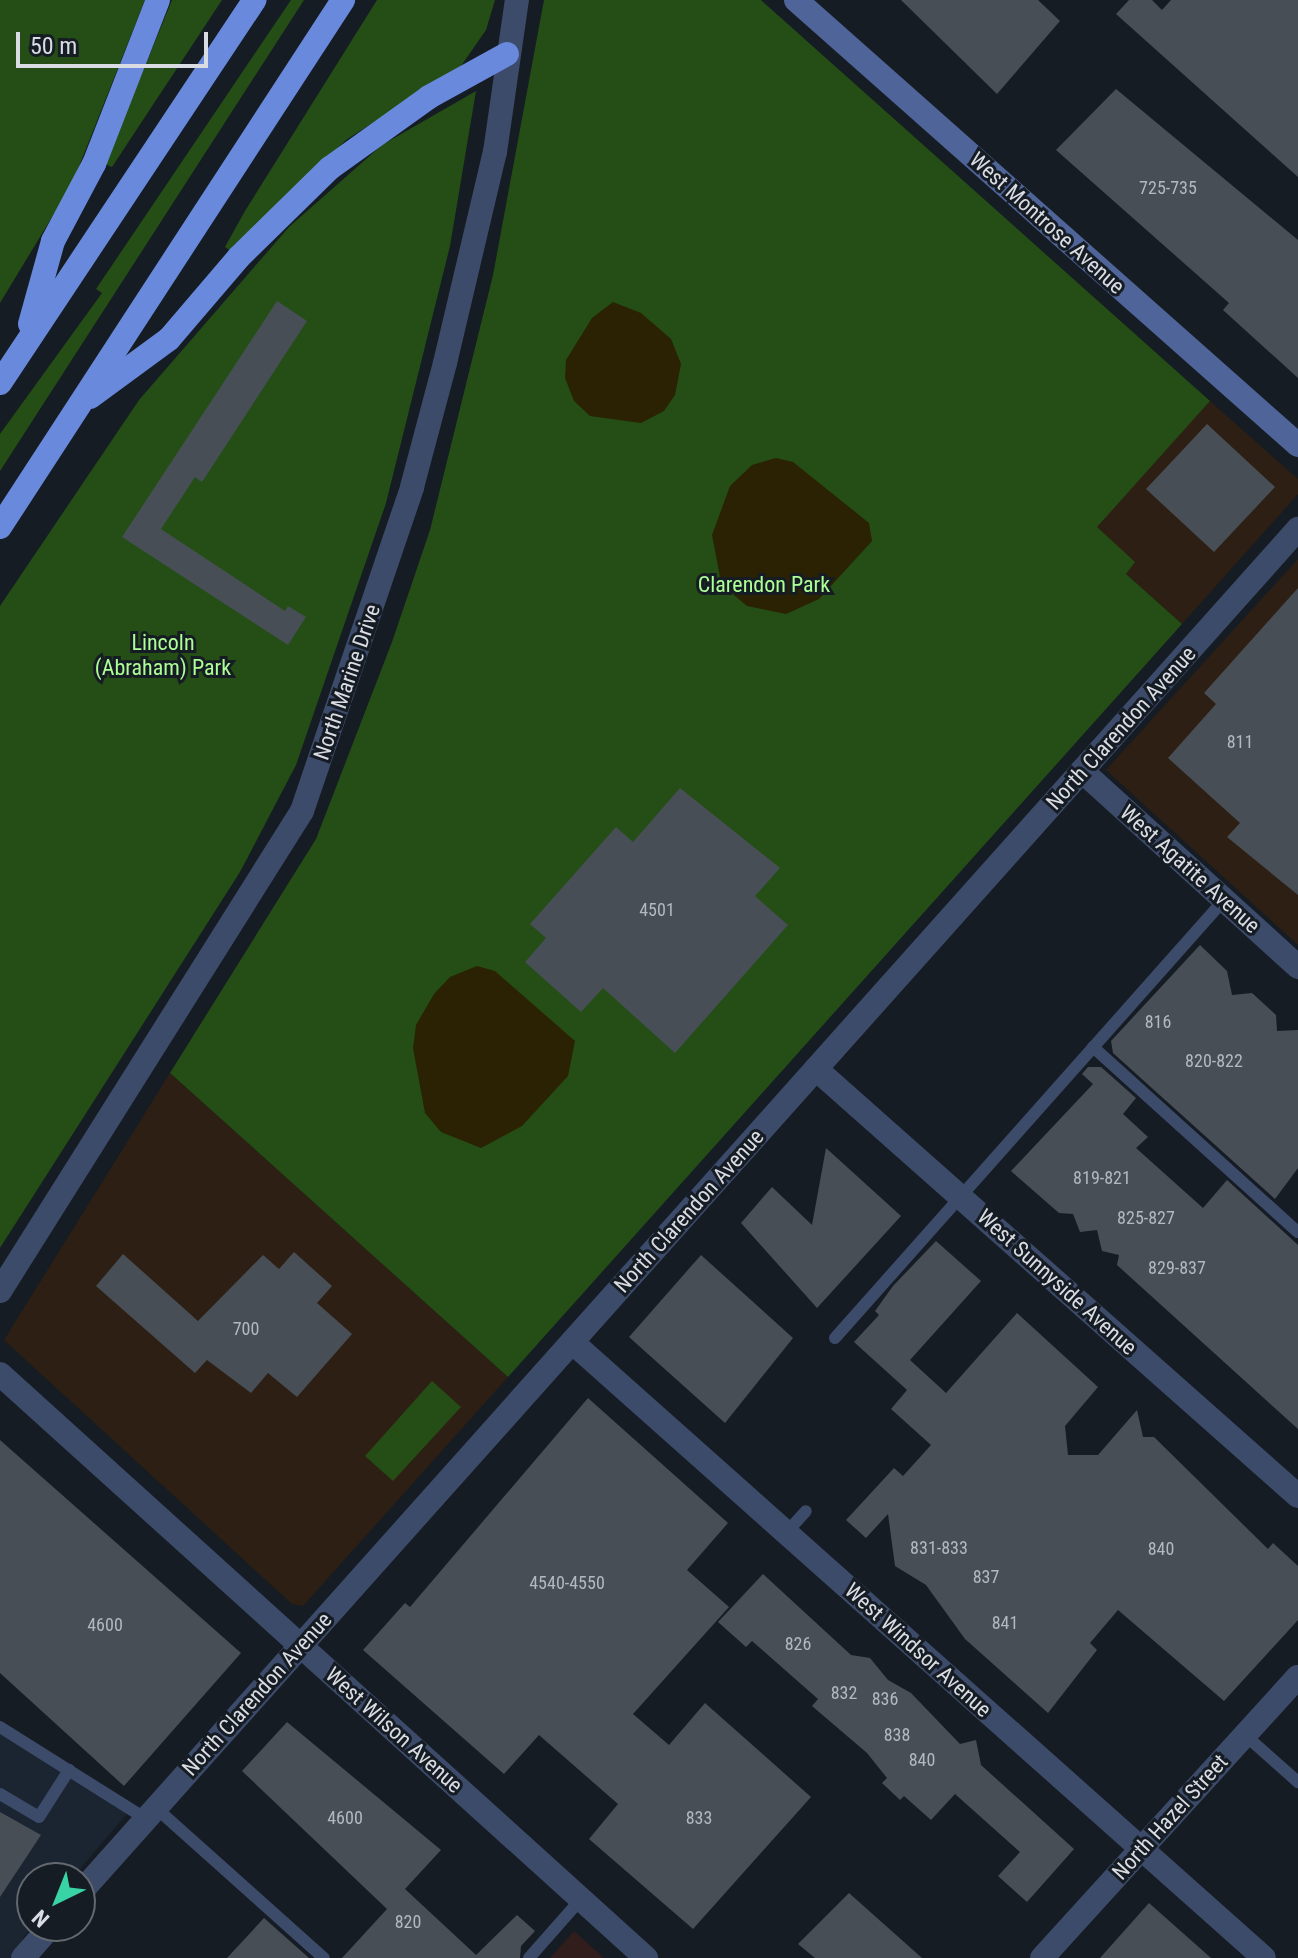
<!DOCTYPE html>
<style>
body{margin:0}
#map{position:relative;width:1298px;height:1958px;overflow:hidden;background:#161c23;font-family:"Roboto Condensed",sans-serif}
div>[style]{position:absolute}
.commercial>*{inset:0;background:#2d1f14}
.built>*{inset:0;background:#1b2531}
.education>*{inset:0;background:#301d1c}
.green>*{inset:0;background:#244e15}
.sand>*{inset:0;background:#2a2202}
.building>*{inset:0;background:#474e56}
.service>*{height:12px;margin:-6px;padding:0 6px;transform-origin:6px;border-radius:6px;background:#3d4b6b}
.minor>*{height:24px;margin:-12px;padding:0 12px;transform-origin:12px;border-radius:12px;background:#3d4b6b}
.tertiary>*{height:24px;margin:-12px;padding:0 12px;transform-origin:12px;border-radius:12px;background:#3d4b6b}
.secondary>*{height:24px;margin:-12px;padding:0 12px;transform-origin:12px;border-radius:12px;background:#4f6498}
.motorway>*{height:24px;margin:-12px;padding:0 12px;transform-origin:12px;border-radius:12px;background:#698adc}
span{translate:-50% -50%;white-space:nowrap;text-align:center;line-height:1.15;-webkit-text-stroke:6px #161c23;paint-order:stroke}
.number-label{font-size:18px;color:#b4b8bf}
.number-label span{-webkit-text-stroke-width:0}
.street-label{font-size:22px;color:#d9dce2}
.park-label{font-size:22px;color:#adfe95}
.north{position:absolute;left:16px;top:1862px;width:80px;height:80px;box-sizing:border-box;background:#161c23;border:2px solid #64696f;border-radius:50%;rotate:223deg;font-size:22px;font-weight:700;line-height:32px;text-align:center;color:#d9dce2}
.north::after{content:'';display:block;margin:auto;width:28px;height:36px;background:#38d4a6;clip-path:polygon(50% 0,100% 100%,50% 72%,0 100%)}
.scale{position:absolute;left:16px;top:32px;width:192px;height:36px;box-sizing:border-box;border:4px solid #d9dce2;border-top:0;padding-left:10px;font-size:24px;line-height:28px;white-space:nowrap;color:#d9dce2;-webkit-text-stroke:6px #161c23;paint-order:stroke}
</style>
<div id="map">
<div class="commercial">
<div style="clip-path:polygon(1210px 401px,1298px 479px,1298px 494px,1182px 624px,1125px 573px,1096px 527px)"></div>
<div style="clip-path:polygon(1298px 559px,1298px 945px,1106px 770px)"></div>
<div style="clip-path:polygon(170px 1073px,508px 1377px,303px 1606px,292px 1604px,4px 1340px)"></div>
</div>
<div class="built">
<div style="clip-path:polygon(0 1728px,131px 1809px,72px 1878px,32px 1878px,32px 1925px,10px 1958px,0 1958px)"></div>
</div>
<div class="education">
<div style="clip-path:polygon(574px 1931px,604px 1958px,550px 1958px)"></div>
</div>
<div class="green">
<div style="clip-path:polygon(0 0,145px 0,72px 184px,0 303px)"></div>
<div style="clip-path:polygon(172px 0,222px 0,112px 167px,105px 164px)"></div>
<div style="clip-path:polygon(291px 0,304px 0,0 471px,0 434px,102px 293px,96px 289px)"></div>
<div style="clip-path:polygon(377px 0,495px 0,486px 30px,461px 66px,346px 140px,231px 251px,225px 247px,245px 211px)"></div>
<div style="clip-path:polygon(544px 0,761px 0,1210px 401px,1097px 527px,1135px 562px,1126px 574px,1182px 624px,508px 1377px,170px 1073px,316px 839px,392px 642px,430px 530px,493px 275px)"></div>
<div style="clip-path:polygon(476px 91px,450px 246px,386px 503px,296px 765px,240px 872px,0 1248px,0 606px,139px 400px,289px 227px,382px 145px)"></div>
<div style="clip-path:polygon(432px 1381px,461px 1407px,393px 1481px,365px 1456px)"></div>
</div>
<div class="sand">
<div style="clip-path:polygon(613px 302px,641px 313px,671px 339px,681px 364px,675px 395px,664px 411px,641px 423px,590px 416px,574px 401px,565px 378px,566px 360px,592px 318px)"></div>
<div style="clip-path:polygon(776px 458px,793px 462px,869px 523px,872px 541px,819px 599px,786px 614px,747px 606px,734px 595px,720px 577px,712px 535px,730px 486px,752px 465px)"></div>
<div style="clip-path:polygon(477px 966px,495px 971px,575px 1041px,568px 1076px,522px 1126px,481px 1148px,441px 1132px,425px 1113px,413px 1048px,416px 1025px,434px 994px,450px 977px)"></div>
</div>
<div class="building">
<div style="clip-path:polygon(901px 0,1038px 0,1060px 21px,997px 94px)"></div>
<div style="clip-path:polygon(1129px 0,1152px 0,1162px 10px,1171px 0,1298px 0,1298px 177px,1116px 14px)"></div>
<div style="clip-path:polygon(1116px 89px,1298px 240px,1298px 378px,1223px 310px,1229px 303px,1056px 150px)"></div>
<div style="clip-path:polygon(277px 301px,307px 321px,202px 482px,195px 477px,161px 529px,285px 611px,288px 606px,306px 617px,288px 645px,122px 537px)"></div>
<div style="clip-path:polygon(1207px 424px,1275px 487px,1214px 552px,1146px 489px)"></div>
<div style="clip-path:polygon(1298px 588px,1298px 895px,1227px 837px,1240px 823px,1168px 758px,1216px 704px,1204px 693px)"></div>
<div style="clip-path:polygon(680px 788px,780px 868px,755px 896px,788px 925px,675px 1053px,603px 988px,581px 1012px,525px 962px,546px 938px,530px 924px,616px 827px,633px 842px)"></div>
<div style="clip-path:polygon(1200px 945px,1227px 971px,1232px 995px,1252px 993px,1276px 1015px,1277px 1031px,1298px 1030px,1298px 1168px,1275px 1199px,1113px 1053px,1111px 1041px)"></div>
<div style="clip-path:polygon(1088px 1067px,1101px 1067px,1136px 1098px,1123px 1114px,1148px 1137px,1136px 1148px,1203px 1208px,1227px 1180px,1298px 1245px,1298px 1429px,1117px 1265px,1119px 1255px,1102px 1251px,1097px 1230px,1080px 1232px,1073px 1214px,1059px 1213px,1011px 1171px,1093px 1084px,1082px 1074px)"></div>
<div style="clip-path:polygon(826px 1148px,901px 1216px,817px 1308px,741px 1223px,772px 1187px,812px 1225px)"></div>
<div style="clip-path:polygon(936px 1241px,981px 1281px,910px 1360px,946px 1393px,1017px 1313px,1098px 1387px,1065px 1426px,1068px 1455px,1098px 1455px,1137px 1410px,1143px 1437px,1154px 1437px,1268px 1549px,1273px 1543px,1298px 1566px,1298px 1620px,1224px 1701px,1118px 1610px,1090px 1643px,1097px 1650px,1048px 1713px,965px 1639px,926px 1585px,895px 1566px,888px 1514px,866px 1538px,846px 1520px,894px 1468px,903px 1476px,931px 1445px,891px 1409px,907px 1390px,854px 1342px,879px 1315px,875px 1311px,893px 1286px)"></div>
<div style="clip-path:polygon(294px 1252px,332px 1286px,317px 1303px,352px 1334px,297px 1397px,268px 1373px,251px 1393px,207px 1360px,195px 1373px,96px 1286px,123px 1254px,198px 1321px,263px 1255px,279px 1269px)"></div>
<div style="clip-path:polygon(701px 1255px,793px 1338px,725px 1423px,629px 1337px)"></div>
<div style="clip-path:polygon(588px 1398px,728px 1523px,687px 1570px,729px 1607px,633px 1714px,669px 1745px,705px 1703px,811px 1797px,693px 1929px,589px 1839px,618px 1804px,539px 1735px,504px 1774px,363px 1650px,405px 1603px,410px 1607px)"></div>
<div style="clip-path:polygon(0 1440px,241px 1653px,124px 1786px,0 1673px)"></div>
<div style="clip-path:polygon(763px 1574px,851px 1655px,870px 1658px,888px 1680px,911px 1693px,960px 1744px,976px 1740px,981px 1765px,1074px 1849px,1027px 1902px,998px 1876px,1020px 1852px,955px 1794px,931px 1820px,904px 1796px,900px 1800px,882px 1783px,887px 1778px,867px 1753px,812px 1706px,818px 1699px,752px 1641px,746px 1647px,718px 1622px)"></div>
<div style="clip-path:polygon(287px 1722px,441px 1850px,405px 1889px,476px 1955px,517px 1915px,535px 1931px,521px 1946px,520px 1958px,342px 1958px,387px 1909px,242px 1771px)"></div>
<div style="clip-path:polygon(0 1812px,41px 1835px,0 1897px)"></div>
<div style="clip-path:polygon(849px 1893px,922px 1958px,815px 1958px,798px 1944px)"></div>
<div style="clip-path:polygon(1149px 1903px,1211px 1958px,1100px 1958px)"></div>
<div style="clip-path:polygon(264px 1918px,309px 1958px,227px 1958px)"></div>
</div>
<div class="service">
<div style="left:1093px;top:1047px;width:276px;rotate:42.1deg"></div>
<div style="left:835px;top:1338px;width:586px;rotate:-48.39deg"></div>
<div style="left:787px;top:1532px;width:28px;rotate:-48deg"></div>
<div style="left:0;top:1727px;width:173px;rotate:32.2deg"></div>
<div style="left:1245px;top:1735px;width:71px;rotate:41.6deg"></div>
<div style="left:0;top:1794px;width:45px;rotate:30.5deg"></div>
<div style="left:39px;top:1817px;width:56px;rotate:-57.4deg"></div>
<div style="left:156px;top:1808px;width:225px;rotate:41.8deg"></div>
<div style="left:529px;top:1958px;width:79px;rotate:-48.6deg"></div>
</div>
<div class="minor">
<div style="left:1082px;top:771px;width:292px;rotate:42.2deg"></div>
<div style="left:816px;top:1069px;width:644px;rotate:41.54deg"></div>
<div style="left:572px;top:1342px;width:926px;rotate:41.67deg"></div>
<div style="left:1042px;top:1958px;width:380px;rotate:-47.7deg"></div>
</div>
<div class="tertiary">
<div style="left:0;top:1291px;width:567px;rotate:-57.82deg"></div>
<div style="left:302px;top:811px;width:342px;rotate:-71.2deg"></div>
<div style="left:412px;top:487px;width:128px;rotate:-75.1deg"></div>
<div style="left:445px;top:363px;width:217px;rotate:-76.7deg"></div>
<div style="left:495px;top:152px;width:154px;rotate:-81.8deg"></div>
<div style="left:0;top:1374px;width:871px;rotate:42.11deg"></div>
<div style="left:80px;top:1893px;width:1829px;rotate:-48.24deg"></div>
<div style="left:23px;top:1958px;width:43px;rotate:-48.8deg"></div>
</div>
<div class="secondary">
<div style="left:796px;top:0;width:671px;rotate:41.56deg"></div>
</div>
<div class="motorway">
<div style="left:30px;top:324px;width:86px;rotate:-74.5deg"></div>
<div style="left:53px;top:241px;width:87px;rotate:-62deg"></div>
<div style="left:94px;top:164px;width:176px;rotate:-68.7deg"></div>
<div style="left:0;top:383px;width:460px;rotate:-56.4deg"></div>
<div style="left:90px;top:397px;width:98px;rotate:-36.3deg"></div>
<div style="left:169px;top:339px;width:108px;rotate:-49.5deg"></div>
<div style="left:239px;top:257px;width:127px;rotate:-44.4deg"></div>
<div style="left:330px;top:168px;width:122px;rotate:-35.6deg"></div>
<div style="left:429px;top:97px;width:89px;rotate:-28.9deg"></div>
<div style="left:0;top:527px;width:629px;rotate:-56.94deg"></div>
</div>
<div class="number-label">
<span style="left:1168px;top:188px">725-735</span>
<span style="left:1240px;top:742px">811</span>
<span style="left:657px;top:910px">4501</span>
<span style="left:1158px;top:1022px">816</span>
<span style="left:1214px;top:1061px">820-822</span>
<span style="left:1102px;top:1178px">819-821</span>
<span style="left:1146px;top:1218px">825-827</span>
<span style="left:1177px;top:1268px">829-837</span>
<span style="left:246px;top:1329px">700</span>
<span style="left:939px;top:1548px">831-833</span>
<span style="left:1161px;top:1549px">840</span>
<span style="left:986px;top:1577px">837</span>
<span style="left:567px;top:1583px">4540-4550</span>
<span style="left:1005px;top:1623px">841</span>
<span style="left:105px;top:1625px">4600</span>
<span style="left:798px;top:1644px">826</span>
<span style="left:844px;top:1693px">832</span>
<span style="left:885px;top:1699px">836</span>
<span style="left:897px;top:1735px">838</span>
<span style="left:922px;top:1760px">840</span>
<span style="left:345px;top:1818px">4600</span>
<span style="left:699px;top:1818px">833</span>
<span style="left:408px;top:1922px">820</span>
</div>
<div class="street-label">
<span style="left:1047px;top:223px;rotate:42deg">West Montrose Avenue</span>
<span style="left:347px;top:682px;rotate:-71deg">North Marine Drive</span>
<span style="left:1121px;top:728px;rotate:-48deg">North Clarendon Avenue</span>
<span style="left:1190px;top:869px;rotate:42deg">West Agatite Avenue</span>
<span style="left:689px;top:1211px;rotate:-48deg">North Clarendon Avenue</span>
<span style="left:1057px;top:1282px;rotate:42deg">West Sunnyside Avenue</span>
<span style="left:918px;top:1650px;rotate:42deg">West Windsor Avenue</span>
<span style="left:257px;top:1694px;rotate:-48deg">North Clarendon Avenue</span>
<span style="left:394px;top:1730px;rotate:42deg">West Wilson Avenue</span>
<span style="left:1170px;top:1817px;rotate:-48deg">North Hazel Street</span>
</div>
<div class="park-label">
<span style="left:764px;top:585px">Clarendon Park</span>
<span style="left:163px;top:655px">Lincoln<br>(Abraham) Park</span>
</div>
<div class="north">N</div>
<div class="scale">50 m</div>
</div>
